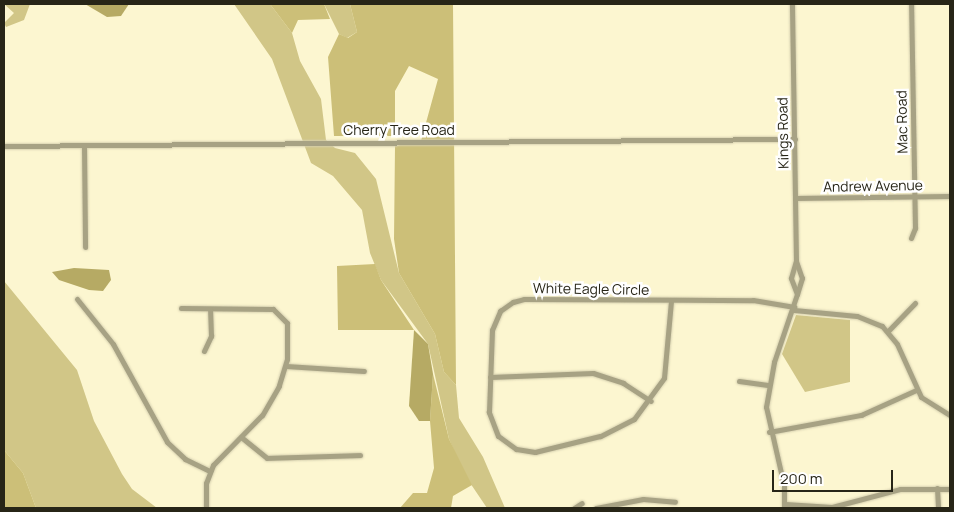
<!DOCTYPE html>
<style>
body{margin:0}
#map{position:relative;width:954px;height:512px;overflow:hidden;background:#fcf6d0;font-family:Manrope,sans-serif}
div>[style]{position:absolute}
.green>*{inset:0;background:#d1c687}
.forest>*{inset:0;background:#ccbf78}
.water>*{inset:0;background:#b6aa64}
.roads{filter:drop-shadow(0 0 1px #d6d0af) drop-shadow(0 0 1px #d6d0af)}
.minor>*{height:5px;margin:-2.5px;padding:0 2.5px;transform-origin:2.5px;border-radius:2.5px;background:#a7a284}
span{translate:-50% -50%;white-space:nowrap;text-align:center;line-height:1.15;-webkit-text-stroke:5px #fff;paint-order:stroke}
.street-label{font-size:14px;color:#272517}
.frame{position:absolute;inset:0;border:5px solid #272517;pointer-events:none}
.scale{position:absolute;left:772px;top:470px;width:121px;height:22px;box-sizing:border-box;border:2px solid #272517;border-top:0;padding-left:6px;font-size:15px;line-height:18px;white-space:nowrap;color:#272517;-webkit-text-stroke:4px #fff;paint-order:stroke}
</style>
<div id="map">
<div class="green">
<div style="clip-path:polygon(4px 4px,30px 4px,24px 20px,6px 27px,4px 23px,14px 13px)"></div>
<div style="clip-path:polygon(234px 4px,270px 4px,292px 33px,300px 61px,321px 99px,326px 140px,335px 148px,355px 153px,376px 179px,399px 273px,435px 334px,444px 372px,456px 385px,459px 418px,483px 457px,505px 508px,487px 508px,464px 474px,449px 439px,428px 344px,381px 280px,370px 253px,362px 210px,333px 176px,311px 163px,272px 59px)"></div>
<div style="clip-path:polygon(350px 4px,357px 32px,347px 38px,339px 34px,324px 4px)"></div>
<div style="clip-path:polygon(4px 281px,77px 370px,94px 421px,122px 474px,132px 489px,157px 508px,36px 508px,23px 473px,4px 450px)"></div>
<div style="clip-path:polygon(796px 315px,850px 320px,850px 382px,805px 392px,782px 354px)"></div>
</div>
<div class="forest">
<div style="clip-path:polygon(270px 4px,324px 4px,330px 19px,298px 20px,292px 33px)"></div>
<div style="clip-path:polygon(350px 4px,453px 4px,456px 385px,444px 372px,435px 334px,399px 273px,394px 239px,395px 146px,421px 141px,438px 79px,409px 66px,395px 91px,395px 136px,334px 136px,328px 57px,339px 34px,348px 38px,357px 32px)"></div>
<div style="clip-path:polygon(375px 264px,381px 280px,414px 330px,338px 330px,337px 266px)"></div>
<div style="clip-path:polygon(433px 374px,449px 439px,472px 485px,453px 496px,451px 508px,400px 508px,413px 493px,427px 493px,434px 468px,430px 421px)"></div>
<div style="clip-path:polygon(4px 450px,23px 473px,36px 508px,4px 508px)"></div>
</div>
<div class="water">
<div style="clip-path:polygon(85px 4px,129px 4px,121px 16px,107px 17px)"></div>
<div style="clip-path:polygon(74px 268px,109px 270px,111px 280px,103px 291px,89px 290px,59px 280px,52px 272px)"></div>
<div style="clip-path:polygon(414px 330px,428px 344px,433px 374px,430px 421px,419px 421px,409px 406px)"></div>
</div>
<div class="roads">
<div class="minor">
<div style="left:84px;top:145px;width:102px;rotate:89.4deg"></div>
<div style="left:4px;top:146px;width:791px;rotate:-0.51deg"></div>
<div style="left:795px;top:198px;width:155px;rotate:-0.7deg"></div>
<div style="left:911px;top:238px;width:11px;rotate:-68deg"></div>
<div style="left:915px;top:228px;width:224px;rotate:-91deg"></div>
<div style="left:796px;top:261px;width:18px;rotate:71deg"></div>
<div style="left:802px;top:278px;width:17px;rotate:107deg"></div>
<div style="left:77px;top:299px;width:58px;rotate:51.3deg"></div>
<div style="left:113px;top:344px;width:112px;rotate:61.1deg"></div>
<div style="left:167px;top:442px;width:25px;rotate:43deg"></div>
<div style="left:185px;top:459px;width:28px;rotate:26deg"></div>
<div style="left:671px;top:301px;width:77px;rotate:95.2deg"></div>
<div style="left:664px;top:378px;width:51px;rotate:126.2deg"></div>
<div style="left:634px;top:419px;width:38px;rotate:153deg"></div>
<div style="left:600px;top:436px;width:67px;rotate:166.2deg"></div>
<div style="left:535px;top:452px;width:19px;rotate:-171deg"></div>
<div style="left:516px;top:449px;width:22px;rotate:-144deg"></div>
<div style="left:498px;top:436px;width:26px;rotate:-111deg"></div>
<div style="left:489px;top:412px;width:82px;rotate:-87.9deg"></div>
<div style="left:492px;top:330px;width:21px;rotate:-67deg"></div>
<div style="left:500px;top:311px;width:16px;rotate:-35deg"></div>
<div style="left:513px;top:302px;width:11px;rotate:-15deg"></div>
<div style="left:524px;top:299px;width:229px;rotate:0.3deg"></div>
<div style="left:753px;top:300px;width:42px;rotate:9.7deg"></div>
<div style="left:181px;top:308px;width:92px;rotate:0.6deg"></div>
<div style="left:273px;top:309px;width:20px;rotate:45deg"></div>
<div style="left:287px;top:323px;width:36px;rotate:90deg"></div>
<div style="left:287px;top:359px;width:28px;rotate:107deg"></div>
<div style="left:279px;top:386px;width:34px;rotate:120deg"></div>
<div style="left:262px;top:415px;width:70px;rotate:134.4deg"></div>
<div style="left:213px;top:465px;width:19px;rotate:111deg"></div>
<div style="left:206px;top:483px;width:25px;rotate:90deg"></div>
<div style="left:794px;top:310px;width:63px;rotate:5.4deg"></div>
<div style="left:857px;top:316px;width:27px;rotate:22deg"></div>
<div style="left:882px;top:326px;width:23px;rotate:50deg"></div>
<div style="left:897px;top:344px;width:58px;rotate:65.6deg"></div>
<div style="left:921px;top:397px;width:34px;rotate:32deg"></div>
<div style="left:888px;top:331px;width:39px;rotate:-46deg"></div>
<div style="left:204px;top:351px;width:17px;rotate:-65deg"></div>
<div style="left:211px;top:336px;width:27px;rotate:-92deg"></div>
<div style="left:286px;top:366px;width:78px;rotate:3.7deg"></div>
<div style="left:490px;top:377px;width:103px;rotate:-2.2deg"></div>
<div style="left:593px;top:373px;width:32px;rotate:18deg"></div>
<div style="left:623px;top:383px;width:33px;rotate:33deg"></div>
<div style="left:739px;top:381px;width:29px;rotate:8deg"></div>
<div style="left:769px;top:432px;width:94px;rotate:-10.5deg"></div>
<div style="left:861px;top:415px;width:60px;rotate:-24.4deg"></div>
<div style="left:241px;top:437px;width:33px;rotate:39deg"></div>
<div style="left:267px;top:458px;width:93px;rotate:-1.8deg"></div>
<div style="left:937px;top:488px;width:20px;rotate:87deg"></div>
<div style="left:785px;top:504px;width:47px;rotate:3.7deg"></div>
<div style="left:832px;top:507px;width:70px;rotate:-14.8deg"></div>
<div style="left:900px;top:489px;width:50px"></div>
<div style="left:574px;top:508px;width:9px;rotate:-32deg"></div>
<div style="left:596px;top:508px;width:48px;rotate:-10.8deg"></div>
<div style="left:643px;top:499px;width:32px;rotate:5deg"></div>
<div style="left:784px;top:508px;width:22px;rotate:-90deg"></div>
<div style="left:784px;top:486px;width:81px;rotate:-102.8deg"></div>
<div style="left:766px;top:407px;width:46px;rotate:-79.9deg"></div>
<div style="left:774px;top:362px;width:72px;rotate:-71.3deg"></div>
<div style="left:797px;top:294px;width:17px;rotate:-111deg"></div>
<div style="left:791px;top:278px;width:18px;rotate:-74deg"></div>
<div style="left:796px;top:261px;width:257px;rotate:-90.9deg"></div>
</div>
</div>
<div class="street-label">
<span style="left:902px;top:122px;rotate:-91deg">Mac Road</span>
<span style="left:399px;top:130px">Cherry Tree Road</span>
<span style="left:783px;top:133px;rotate:-91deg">Kings Road</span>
<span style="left:873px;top:186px;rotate:-1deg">Andrew Avenue</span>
<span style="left:591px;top:289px;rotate:1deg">White Eagle Circle</span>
</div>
<div class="frame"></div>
<div class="scale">200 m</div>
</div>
